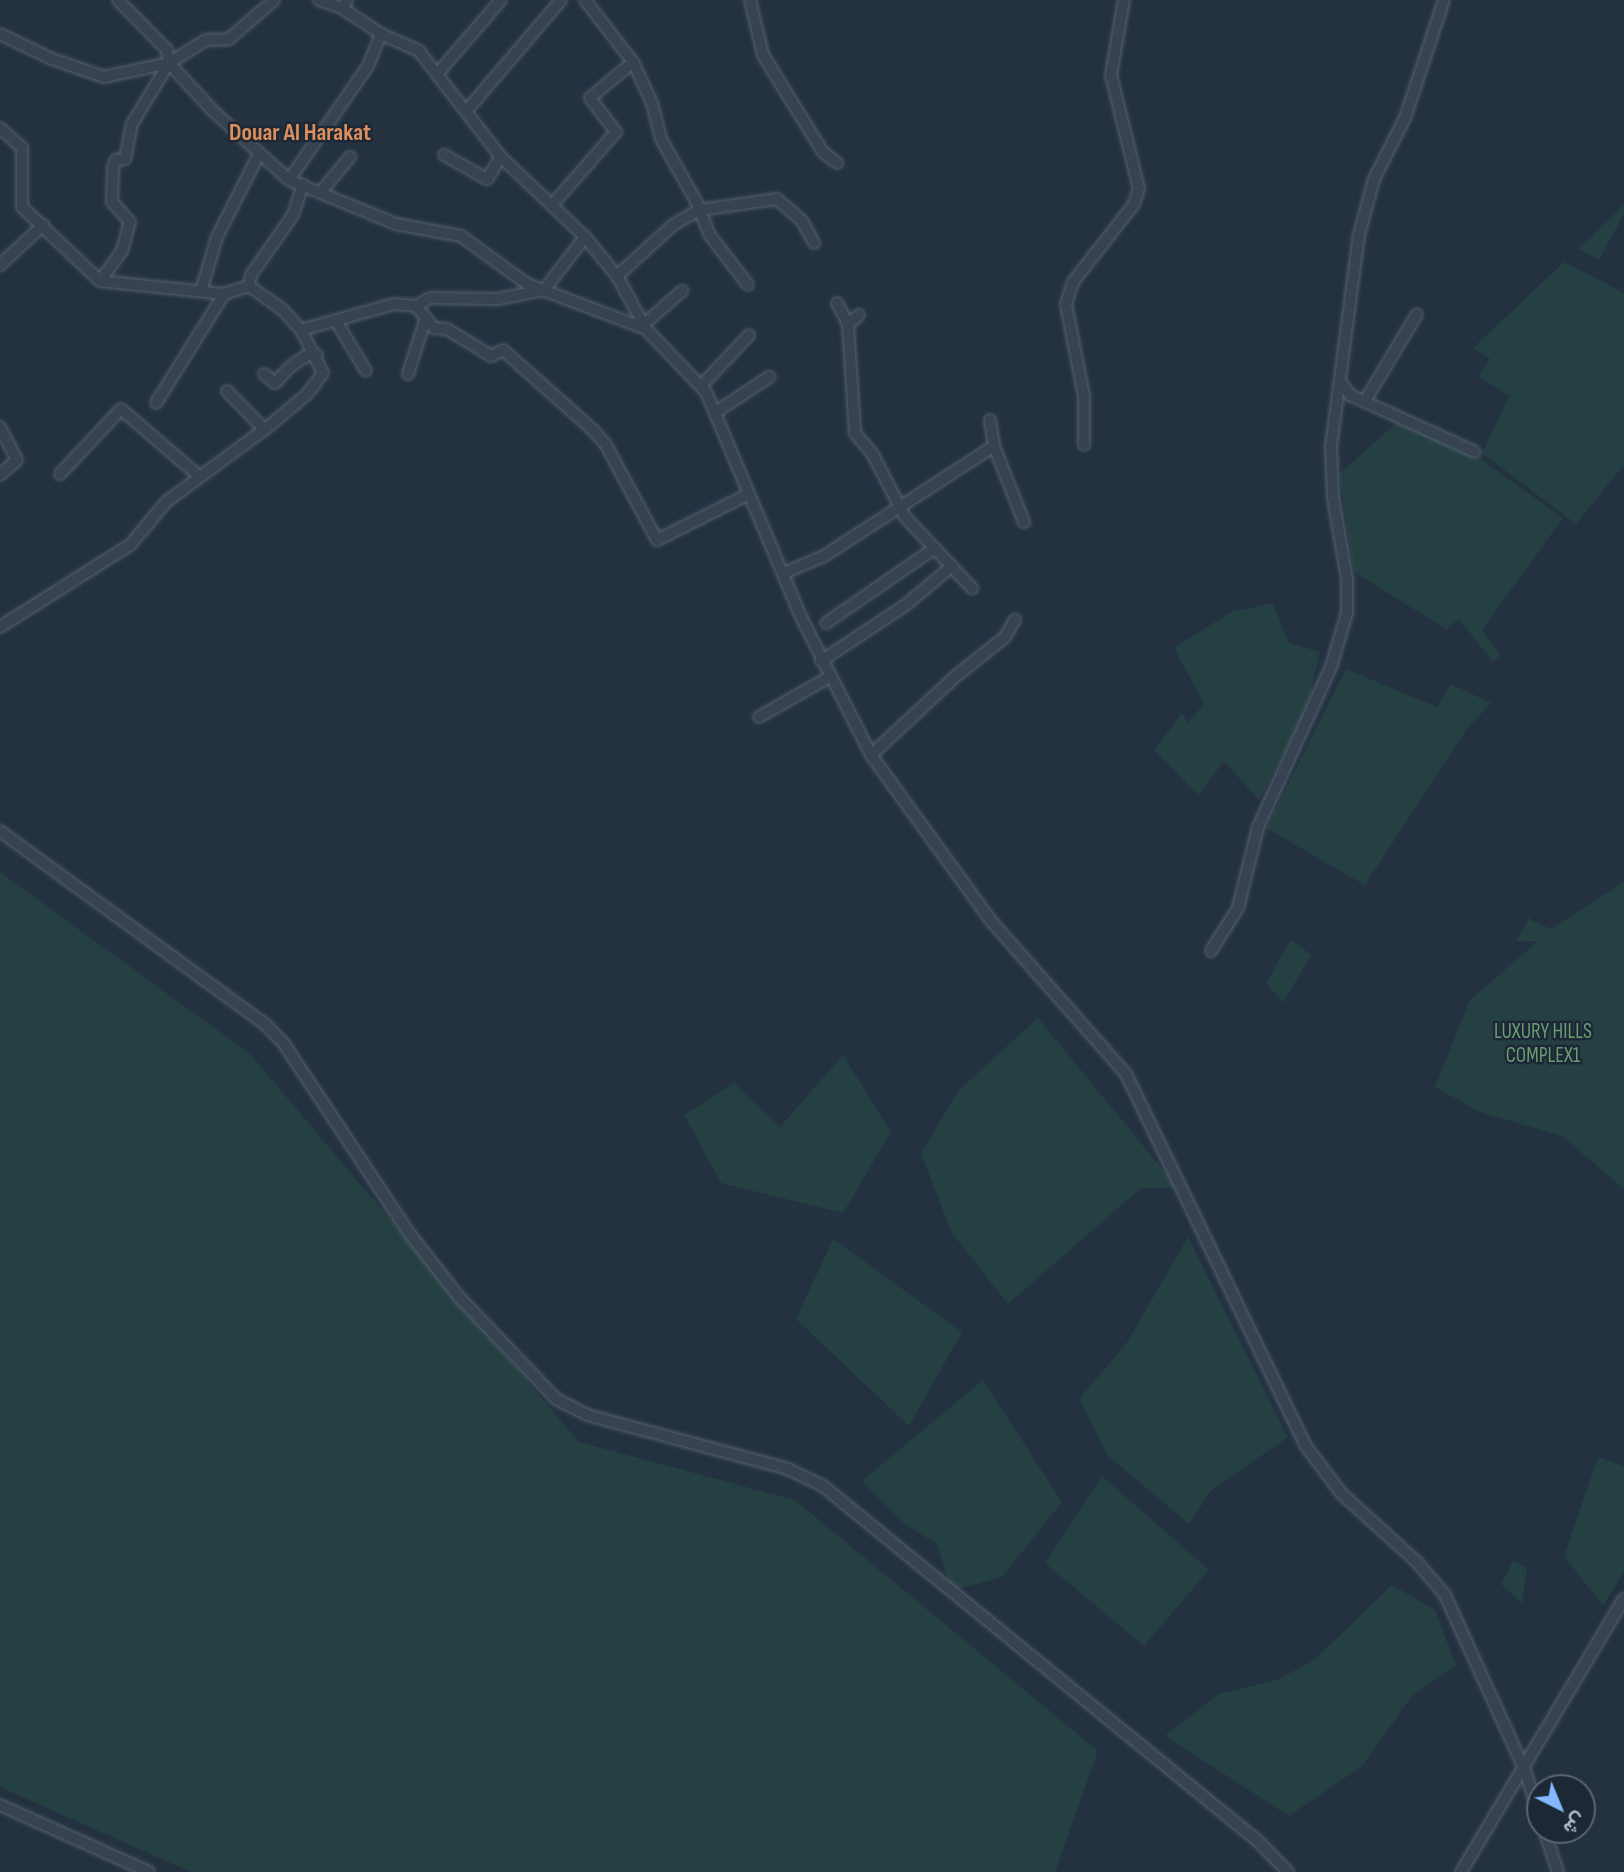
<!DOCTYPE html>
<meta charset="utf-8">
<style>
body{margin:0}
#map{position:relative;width:1624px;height:1872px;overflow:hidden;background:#233141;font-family:"Sofia Sans Condensed",Vazirmatn,sans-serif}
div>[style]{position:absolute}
.green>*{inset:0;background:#254042}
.roads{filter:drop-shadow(0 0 2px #55606e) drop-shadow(0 0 2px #55606e)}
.street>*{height:10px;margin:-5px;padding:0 5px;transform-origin:5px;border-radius:5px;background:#374350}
span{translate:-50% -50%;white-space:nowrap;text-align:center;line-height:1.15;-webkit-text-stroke:5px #1c2835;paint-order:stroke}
.park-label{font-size:21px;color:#689e72}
.quarter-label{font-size:24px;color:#de8f5c;font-weight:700}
.north{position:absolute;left:1526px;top:1774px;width:70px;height:70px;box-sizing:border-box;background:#1c2835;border:2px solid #586471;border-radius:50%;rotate:137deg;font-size:19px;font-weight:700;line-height:28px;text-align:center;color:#b3bdcb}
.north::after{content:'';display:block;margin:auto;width:24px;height:32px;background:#84b9ff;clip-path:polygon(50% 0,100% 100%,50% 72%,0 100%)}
</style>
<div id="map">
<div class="green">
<div style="clip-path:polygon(1624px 205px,1624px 214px,1599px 260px,1578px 249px)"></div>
<div style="clip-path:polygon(1564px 262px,1624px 293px,1624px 465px,1576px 524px,1482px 453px,1509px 396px,1478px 376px,1490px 359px,1473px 348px)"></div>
<div style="clip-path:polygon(1400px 420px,1478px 457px,1563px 518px,1482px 630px,1501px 655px,1493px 662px,1459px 619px,1446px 629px,1354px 572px,1339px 474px)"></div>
<div style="clip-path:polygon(1273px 603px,1289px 643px,1320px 652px,1307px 710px,1259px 800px,1224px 761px,1198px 795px,1154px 750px,1182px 713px,1188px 723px,1204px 704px,1174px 648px,1231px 612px)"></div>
<div style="clip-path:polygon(1346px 669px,1437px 707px,1451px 684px,1491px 703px,1466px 730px,1365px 885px,1266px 828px)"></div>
<div style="clip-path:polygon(0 872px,250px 1054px,579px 1442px,795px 1500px,1098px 1751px,1055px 1872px,191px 1872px,0 1787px)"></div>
<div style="clip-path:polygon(1624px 882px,1624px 1189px,1562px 1136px,1480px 1112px,1435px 1087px,1470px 1000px,1538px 941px,1516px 941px,1532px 912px,1530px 920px,1551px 929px)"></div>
<div style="clip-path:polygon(1291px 939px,1311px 955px,1283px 1003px,1266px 983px)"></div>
<div style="clip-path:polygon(1038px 1018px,1178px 1188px,1141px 1188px,1008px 1304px,952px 1233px,921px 1154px,958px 1091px)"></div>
<div style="clip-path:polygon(843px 1055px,891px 1132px,843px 1213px,721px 1183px,684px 1115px,734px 1083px,780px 1127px)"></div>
<div style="clip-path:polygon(1188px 1237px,1288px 1437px,1211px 1491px,1189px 1524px,1107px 1455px,1079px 1399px,1126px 1344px)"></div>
<div style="clip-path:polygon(833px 1239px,962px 1332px,909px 1426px,796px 1319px)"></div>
<div style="clip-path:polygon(983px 1380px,1062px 1502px,1002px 1577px,951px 1591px,937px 1544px,906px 1525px,862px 1481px)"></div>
<div style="clip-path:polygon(1598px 1457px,1624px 1466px,1624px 1572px,1603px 1606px,1564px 1556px)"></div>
<div style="clip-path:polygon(1102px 1476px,1209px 1570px,1144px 1646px,1045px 1563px)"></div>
<div style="clip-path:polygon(1513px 1561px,1527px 1568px,1522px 1603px,1501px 1584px)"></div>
<div style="clip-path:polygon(1392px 1585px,1435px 1610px,1456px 1665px,1411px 1697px,1362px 1766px,1289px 1816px,1165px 1736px,1217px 1695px,1277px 1680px,1314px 1660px)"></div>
</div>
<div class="roads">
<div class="street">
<div style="left:118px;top:0;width:70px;rotate:45.6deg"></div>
<div style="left:167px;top:50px;width:13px;rotate:81deg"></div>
<div style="left:169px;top:63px;width:65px;rotate:47.5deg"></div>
<div style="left:213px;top:111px;width:103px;rotate:42.2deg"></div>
<div style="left:289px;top:180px;width:116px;rotate:22.4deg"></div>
<div style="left:396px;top:224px;width:66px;rotate:10.5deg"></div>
<div style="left:461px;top:236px;width:82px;rotate:36deg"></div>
<div style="left:527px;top:284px;width:127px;rotate:20.7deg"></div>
<div style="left:319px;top:0;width:24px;rotate:19deg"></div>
<div style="left:347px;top:0;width:9px;rotate:122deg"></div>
<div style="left:342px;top:8px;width:47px;rotate:33.7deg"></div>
<div style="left:381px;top:34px;width:42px;rotate:24.1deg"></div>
<div style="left:419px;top:51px;width:134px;rotate:52.3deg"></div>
<div style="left:501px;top:157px;width:116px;rotate:43.6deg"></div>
<div style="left:585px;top:237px;width:50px;rotate:50.6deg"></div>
<div style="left:617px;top:276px;width:60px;rotate:61.3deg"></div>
<div style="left:646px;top:329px;width:87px;rotate:46.4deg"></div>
<div style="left:706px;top:392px;width:242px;rotate:67.1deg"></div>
<div style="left:800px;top:615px;width:157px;rotate:63.1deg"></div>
<div style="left:871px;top:755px;width:206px;rotate:54.1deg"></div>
<div style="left:992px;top:922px;width:203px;rotate:48.6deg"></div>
<div style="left:1126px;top:1074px;width:412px;rotate:64.2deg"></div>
<div style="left:1305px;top:1445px;width:61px;rotate:52.9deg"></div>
<div style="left:1342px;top:1494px;width:101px;rotate:42.2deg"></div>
<div style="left:1417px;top:1562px;width:43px;rotate:49.7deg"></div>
<div style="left:1445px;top:1595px;width:190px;rotate:65.5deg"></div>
<div style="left:1524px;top:1768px;width:52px;rotate:71.9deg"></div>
<div style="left:585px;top:0;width:78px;rotate:52.3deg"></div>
<div style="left:633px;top:62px;width:45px;rotate:65.1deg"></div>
<div style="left:652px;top:103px;width:37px;rotate:76deg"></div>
<div style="left:661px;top:139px;width:71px;rotate:60.6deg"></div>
<div style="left:696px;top:201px;width:35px;rotate:68deg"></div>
<div style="left:709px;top:234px;width:64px;rotate:52.6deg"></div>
<div style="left:750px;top:0;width:57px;rotate:76.7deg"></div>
<div style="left:763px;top:55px;width:114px;rotate:58.3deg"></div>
<div style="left:823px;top:152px;width:18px;rotate:38deg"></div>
<div style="left:0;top:34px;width:58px;rotate:25.7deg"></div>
<div style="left:52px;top:59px;width:55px;rotate:19.1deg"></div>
<div style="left:104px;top:77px;width:66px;rotate:-12.2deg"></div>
<div style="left:169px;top:63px;width:44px;rotate:-31.9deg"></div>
<div style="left:206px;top:40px;width:23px;rotate:-2deg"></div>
<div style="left:229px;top:39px;width:60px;rotate:-40.9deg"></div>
<div style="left:438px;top:73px;width:96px;rotate:-49.2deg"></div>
<div style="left:468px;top:109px;width:143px;rotate:-49.5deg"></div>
<div style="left:0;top:128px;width:30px;rotate:42deg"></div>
<div style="left:22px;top:148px;width:59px;rotate:90deg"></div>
<div style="left:22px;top:207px;width:108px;rotate:43.5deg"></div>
<div style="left:100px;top:281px;width:125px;rotate:6deg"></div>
<div style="left:224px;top:294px;width:26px;rotate:-18deg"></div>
<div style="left:249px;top:286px;width:42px;rotate:35.2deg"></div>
<div style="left:283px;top:310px;width:27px;rotate:48deg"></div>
<div style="left:301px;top:330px;width:48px;rotate:62.9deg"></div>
<div style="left:323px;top:373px;width:26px;rotate:127deg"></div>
<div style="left:307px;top:394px;width:50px;rotate:139.9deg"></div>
<div style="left:269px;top:426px;width:128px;rotate:143.6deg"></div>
<div style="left:166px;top:502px;width:56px;rotate:129.9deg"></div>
<div style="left:130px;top:545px;width:154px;rotate:147.8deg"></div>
<div style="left:444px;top:155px;width:49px;rotate:29.2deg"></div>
<div style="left:487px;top:179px;width:26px;rotate:-58deg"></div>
<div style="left:289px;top:180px;width:139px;rotate:-55.3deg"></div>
<div style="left:368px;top:66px;width:35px;rotate:-68deg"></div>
<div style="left:320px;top:193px;width:47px;rotate:-50.2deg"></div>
<div style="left:552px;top:205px;width:97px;rotate:-48.8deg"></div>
<div style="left:616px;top:132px;width:43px;rotate:-127.4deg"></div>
<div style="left:590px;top:98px;width:56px;rotate:-39.9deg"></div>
<div style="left:0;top:265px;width:59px;rotate:-42.9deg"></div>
<div style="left:617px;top:276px;width:76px;rotate:-42.3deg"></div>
<div style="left:673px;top:225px;width:30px;rotate:-30deg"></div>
<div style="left:699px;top:210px;width:79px;rotate:-8deg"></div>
<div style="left:777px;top:199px;width:33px;rotate:41deg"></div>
<div style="left:802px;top:221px;width:25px;rotate:61deg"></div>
<div style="left:100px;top:281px;width:37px;rotate:-54deg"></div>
<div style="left:122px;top:251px;width:30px;rotate:-75deg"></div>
<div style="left:130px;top:222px;width:27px;rotate:-132deg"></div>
<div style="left:112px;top:202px;width:35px;rotate:-88deg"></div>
<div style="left:113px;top:167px;width:8px;rotate:-67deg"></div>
<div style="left:116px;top:160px;width:9px;rotate:-6deg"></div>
<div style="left:125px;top:159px;width:36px;rotate:-79deg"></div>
<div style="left:132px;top:124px;width:71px;rotate:-58.8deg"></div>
<div style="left:249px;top:286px;width:11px;rotate:-80deg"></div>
<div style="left:251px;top:275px;width:73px;rotate:-55deg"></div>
<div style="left:293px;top:215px;width:32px;rotate:-72deg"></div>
<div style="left:201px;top:291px;width:56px;rotate:-73.5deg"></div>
<div style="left:217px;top:237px;width:93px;rotate:-63.2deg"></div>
<div style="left:837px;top:303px;width:24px;rotate:62deg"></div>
<div style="left:416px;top:306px;width:28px;rotate:51deg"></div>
<div style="left:434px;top:328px;width:13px;rotate:4deg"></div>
<div style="left:447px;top:329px;width:52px;rotate:31.5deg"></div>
<div style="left:491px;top:356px;width:13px;rotate:-27deg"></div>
<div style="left:503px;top:350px;width:120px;rotate:41.6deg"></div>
<div style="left:593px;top:430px;width:20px;rotate:49deg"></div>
<div style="left:606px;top:445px;width:108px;rotate:61.8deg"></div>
<div style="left:657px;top:540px;width:101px;rotate:-26.6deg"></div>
<div style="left:859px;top:315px;width:14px;rotate:141deg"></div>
<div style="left:848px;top:324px;width:109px;rotate:86.3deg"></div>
<div style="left:855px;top:433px;width:26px;rotate:50deg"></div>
<div style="left:872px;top:453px;width:72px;rotate:62.7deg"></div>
<div style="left:905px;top:517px;width:98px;rotate:46.7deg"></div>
<div style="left:336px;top:321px;width:58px;rotate:59deg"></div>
<div style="left:643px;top:325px;width:52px;rotate:-41.1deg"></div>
<div style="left:301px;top:330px;width:97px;rotate:-15.6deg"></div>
<div style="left:394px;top:304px;width:22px;rotate:5deg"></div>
<div style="left:416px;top:306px;width:16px;rotate:-30deg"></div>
<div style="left:430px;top:298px;width:68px;rotate:0.8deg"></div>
<div style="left:498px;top:299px;width:47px;rotate:-11.1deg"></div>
<div style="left:544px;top:290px;width:67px;rotate:-52.3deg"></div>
<div style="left:264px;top:374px;width:14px;rotate:39deg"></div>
<div style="left:275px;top:383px;width:23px;rotate:-47deg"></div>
<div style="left:291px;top:366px;width:20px;rotate:-33deg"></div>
<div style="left:308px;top:355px;width:9px"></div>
<div style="left:408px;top:374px;width:59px;rotate:-72.2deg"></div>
<div style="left:1340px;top:381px;width:17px;rotate:54deg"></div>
<div style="left:1350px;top:395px;width:137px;rotate:24.5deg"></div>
<div style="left:701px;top:386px;width:70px;rotate:-46.7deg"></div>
<div style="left:227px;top:391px;width:53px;rotate:45.8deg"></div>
<div style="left:1365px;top:401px;width:101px;rotate:-59.1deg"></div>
<div style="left:156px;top:403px;width:128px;rotate:-58deg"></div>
<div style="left:716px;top:412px;width:64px;rotate:-33.4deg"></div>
<div style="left:990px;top:420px;width:26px;rotate:81deg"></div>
<div style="left:0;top:427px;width:37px;rotate:63deg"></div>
<div style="left:17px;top:460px;width:23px;rotate:139deg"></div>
<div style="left:1084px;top:445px;width:49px;rotate:-90deg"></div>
<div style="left:1084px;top:396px;width:94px;rotate:-101.1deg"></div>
<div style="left:1066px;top:304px;width:23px;rotate:-72deg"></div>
<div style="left:1073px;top:282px;width:99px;rotate:-52deg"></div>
<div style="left:1134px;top:204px;width:16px;rotate:-72deg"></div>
<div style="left:1139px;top:189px;width:117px;rotate:-103.8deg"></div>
<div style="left:1111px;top:75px;width:76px;rotate:-80.2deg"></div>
<div style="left:60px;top:474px;width:89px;rotate:-46.8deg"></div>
<div style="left:121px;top:409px;width:103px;rotate:40.7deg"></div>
<div style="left:784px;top:573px;width:43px;rotate:-23deg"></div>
<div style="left:824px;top:556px;width:202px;rotate:-32.9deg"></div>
<div style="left:994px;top:446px;width:82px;rotate:68.5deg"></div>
<div style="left:826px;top:623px;width:132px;rotate:-34.5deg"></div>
<div style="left:821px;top:661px;width:103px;rotate:-33.5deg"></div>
<div style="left:907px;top:604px;width:59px;rotate:-40.2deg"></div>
<div style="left:759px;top:717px;width:81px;rotate:-29.7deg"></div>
<div style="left:871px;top:755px;width:116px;rotate:-42.9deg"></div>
<div style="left:956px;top:676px;width:63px;rotate:-38.5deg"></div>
<div style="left:1005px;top:637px;width:20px;rotate:-60deg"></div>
<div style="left:0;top:831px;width:328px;rotate:36.1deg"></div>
<div style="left:265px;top:1024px;width:28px;rotate:46deg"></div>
<div style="left:284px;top:1044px;width:227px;rotate:56.5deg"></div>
<div style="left:409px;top:1233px;width:81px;rotate:52deg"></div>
<div style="left:459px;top:1297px;width:141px;rotate:46.4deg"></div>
<div style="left:556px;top:1399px;width:35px;rotate:27deg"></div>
<div style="left:587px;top:1415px;width:208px;rotate:15deg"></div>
<div style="left:788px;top:1469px;width:39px;rotate:26deg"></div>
<div style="left:823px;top:1486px;width:563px;rotate:39.23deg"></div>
<div style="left:1259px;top:1842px;width:42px;rotate:46deg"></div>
<div style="left:1211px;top:951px;width:51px;rotate:-57.9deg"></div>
<div style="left:1238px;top:908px;width:83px;rotate:-76.1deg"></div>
<div style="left:1258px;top:827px;width:176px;rotate:-65.5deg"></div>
<div style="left:1331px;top:667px;width:56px;rotate:-73.5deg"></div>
<div style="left:1347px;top:613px;width:34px;rotate:-90deg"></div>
<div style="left:1347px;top:579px;width:82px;rotate:-99.8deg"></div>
<div style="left:1333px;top:498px;width:51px;rotate:-92.2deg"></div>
<div style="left:1331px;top:447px;width:214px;rotate:-82.5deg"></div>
<div style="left:1359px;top:235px;width:58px;rotate:-75deg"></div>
<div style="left:1374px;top:179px;width:68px;rotate:-63.1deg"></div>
<div style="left:1405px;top:118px;width:124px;rotate:-71.7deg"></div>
<div style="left:0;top:1805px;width:163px;rotate:24.2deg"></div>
<div style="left:1544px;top:1830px;width:44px;rotate:71.6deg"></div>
<div style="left:1461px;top:1872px;width:318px;rotate:-59.2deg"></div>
</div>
</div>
<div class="park-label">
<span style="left:1543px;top:1044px">LUXURY HILLS<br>COMPLEX1</span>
</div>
<div class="quarter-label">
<span style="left:300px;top:133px">Douar Al Harakat</span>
</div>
<div class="north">ش</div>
</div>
